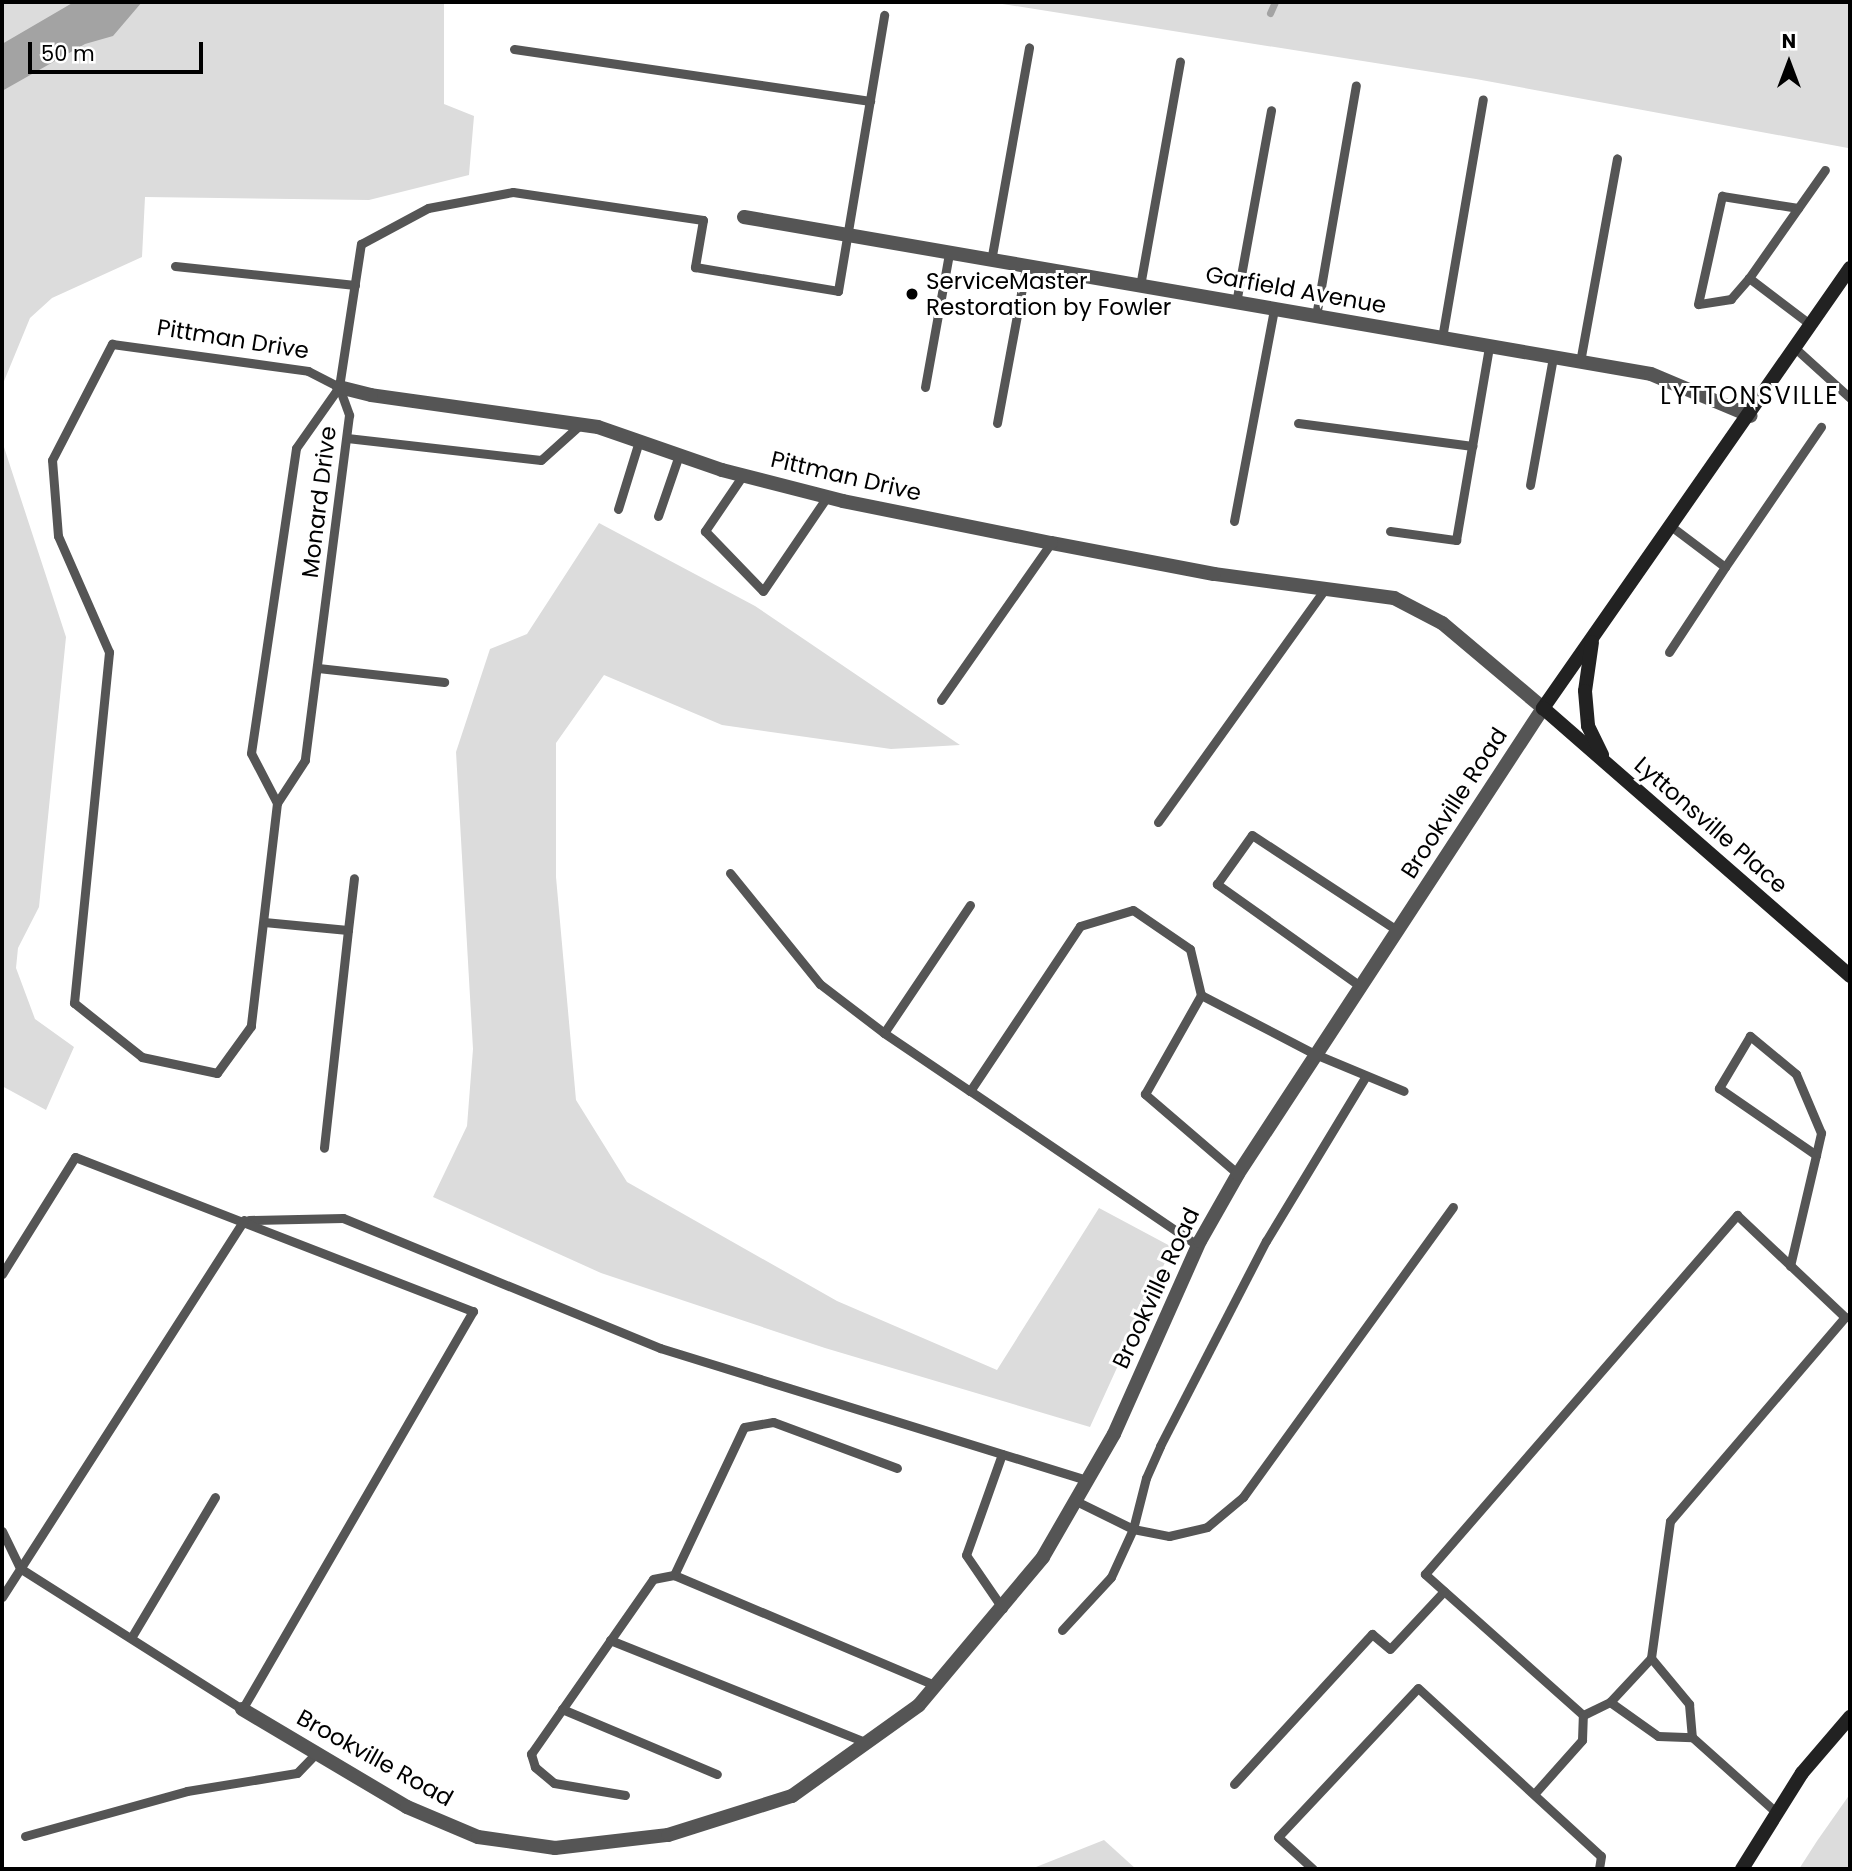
<!DOCTYPE html>
<style>
body{margin:0}
#map{position:relative;width:1852px;height:1871px;overflow:hidden;background:#fff;font-family:Poppins,sans-serif}
div>[style]{position:absolute}
.green>*{inset:0;background:#dcdcdc}
.water>*{inset:0;background:#a3a3a3}
.stream>*{height:7px;margin:-3.5px;padding:0 3.5px;transform-origin:3.5px;border-radius:3.5px;background:#a3a3a3}
.lane>*{height:9px;margin:-4.5px;padding:0 4.5px;transform-origin:4.5px;border-radius:4.5px;background:#555}
.street>*{height:14px;margin:-7px;padding:0 7px;transform-origin:7px;border-radius:7px;background:#555}
.secondary>*{height:14px;margin:-7px;padding:0 7px;transform-origin:7px;border-radius:7px;background:#222}
.dots>*{width:19px;height:19px;translate:-50% -50%;box-sizing:border-box;border:4px solid #fff;border-radius:50%}
span{translate:-50% -50%;white-space:nowrap;text-align:center;line-height:1.15;-webkit-text-stroke:6px #fff;paint-order:stroke}
.poi-label{font-size:23px;color:#000}
.left{translate:0 -50%;text-align:left}
.street-label{font-size:23px;color:#000}
.neighbourhood-label{font-size:24px;color:#000;letter-spacing:2px}
.frame{position:absolute;inset:0;border:4px solid #000;pointer-events:none}
.north{position:absolute;left:1754px;top:28px;width:70px;height:70px;-webkit-text-stroke:5px #fff;paint-order:stroke;rotate:0deg;font-size:19px;font-weight:700;line-height:28px;text-align:center;color:#000}
.north::after{content:'';display:block;margin:auto;width:24px;height:32px;background:#000;clip-path:polygon(50% 0,100% 100%,50% 72%,0 100%)}
.scale{position:absolute;left:28px;top:42px;width:175px;height:32px;box-sizing:border-box;border:4px solid #000;border-top:0;padding-left:9px;font-size:21px;line-height:24px;white-space:nowrap;color:#000;-webkit-text-stroke:5px #fff;paint-order:stroke}
</style>
<div id="map">
<div class="green">
<div style="clip-path:polygon(2px 2px,444px 2px,444px 104px,474px 116px,469px 175px,369px 200px,145px 197px,142px 257px,52px 298px,30px 318px,2px 386px)"></div>
<div style="clip-path:polygon(990px 2px,1850px 2px,1850px 144px,1848px 148px,1476px 79px)"></div>
<div style="clip-path:polygon(2px 441px,66px 637px,39px 907px,18px 948px,16px 968px,35px 1019px,74px 1047px,46px 1110px,2px 1086px)"></div>
<div style="clip-path:polygon(599px 523px,755px 606px,960px 745px,891px 749px,722px 725px,604px 675px,556px 743px,556px 877px,576px 1100px,627px 1182px,837px 1301px,997px 1370px,1099px 1208px,1172px 1247px,1090px 1427px,825px 1348px,601px 1273px,433px 1197px,467px 1126px,473px 1049px,456px 752px,490px 649px,527px 634px)"></div>
<div style="clip-path:polygon(1850px 1794px,1850px 1869px,1799px 1869px,1817px 1841px)"></div>
<div style="clip-path:polygon(1104px 1840px,1136px 1869px,1031px 1869px)"></div>
</div>
<div class="water">
<div style="clip-path:polygon(74px 2px,142px 2px,113px 36px,85px 44px,2px 91px,2px 44px)"></div>
</div>
<div class="stream">
<div style="left:1270px;top:13px;width:12px;rotate:-66deg"></div>
</div>
<div class="lane">
<div style="left:514px;top:49px;width:360px;rotate:8.3deg"></div>
<div style="left:991px;top:261px;width:217px;rotate:-79.9deg"></div>
<div style="left:175px;top:266px;width:181px;rotate:6deg"></div>
<div style="left:1749px;top:278px;width:28px;rotate:131deg"></div>
<div style="left:1731px;top:299px;width:33px;rotate:171deg"></div>
<div style="left:1698px;top:304px;width:111px;rotate:-77.5deg"></div>
<div style="left:1722px;top:196px;width:77px;rotate:9deg"></div>
<div style="left:1140px;top:286px;width:228px;rotate:-79.9deg"></div>
<div style="left:1236px;top:303px;width:196px;rotate:-79.7deg"></div>
<div style="left:1316px;top:316px;width:234px;rotate:-80.2deg"></div>
<div style="left:1811px;top:325px;width:78px;rotate:-142.8deg"></div>
<div style="left:1749px;top:278px;width:132px;rotate:-54.9deg"></div>
<div style="left:1442px;top:338px;width:242px;rotate:-80.3deg"></div>
<div style="left:112px;top:344px;width:198px;rotate:7.8deg"></div>
<div style="left:308px;top:371px;width:35px;rotate:27deg"></div>
<div style="left:339px;top:387px;width:30px;rotate:70deg"></div>
<div style="left:349px;top:415px;width:348px;rotate:97.3deg"></div>
<div style="left:305px;top:760px;width:51px;rotate:123.1deg"></div>
<div style="left:277px;top:803px;width:225px;rotate:96.7deg"></div>
<div style="left:251px;top:1026px;width:58px;rotate:125.9deg"></div>
<div style="left:217px;top:1073px;width:77px;rotate:-168deg"></div>
<div style="left:142px;top:1057px;width:87px;rotate:-141.5deg"></div>
<div style="left:74px;top:1003px;width:353px;rotate:-84.3deg"></div>
<div style="left:109px;top:652px;width:127px;rotate:-113.7deg"></div>
<div style="left:58px;top:536px;width:76px;rotate:-94.5deg"></div>
<div style="left:52px;top:460px;width:131px;rotate:-62.7deg"></div>
<div style="left:1796px;top:349px;width:73px;rotate:42.2deg"></div>
<div style="left:1580px;top:362px;width:207px;rotate:-79.7deg"></div>
<div style="left:925px;top:387px;width:136px;rotate:-79.8deg"></div>
<div style="left:997px;top:423px;width:159px;rotate:-79.5deg"></div>
<div style="left:1298px;top:423px;width:176px;rotate:7.5deg"></div>
<div style="left:347px;top:438px;width:195px;rotate:6.5deg"></div>
<div style="left:541px;top:460px;width:54px;rotate:-42deg"></div>
<div style="left:743px;top:475px;width:68px;rotate:124.2deg"></div>
<div style="left:705px;top:531px;width:83px;rotate:46deg"></div>
<div style="left:763px;top:591px;width:114px;rotate:-55.8deg"></div>
<div style="left:1530px;top:485px;width:130px;rotate:-79.8deg"></div>
<div style="left:618px;top:509px;width:71px;rotate:-72.8deg"></div>
<div style="left:658px;top:516px;width:65px;rotate:-71deg"></div>
<div style="left:1234px;top:521px;width:216px;rotate:-79.3deg"></div>
<div style="left:1672px;top:527px;width:66px;rotate:37deg"></div>
<div style="left:1725px;top:567px;width:170px;rotate:-55.6deg"></div>
<div style="left:1390px;top:531px;width:67px;rotate:7.8deg"></div>
<div style="left:1456px;top:540px;width:197px;rotate:-80.3deg"></div>
<div style="left:1669px;top:652px;width:102px;rotate:-56.6deg"></div>
<div style="left:318px;top:668px;width:127px;rotate:6.3deg"></div>
<div style="left:941px;top:700px;width:192px;rotate:-55deg"></div>
<div style="left:277px;top:803px;width:56px;rotate:-117.5deg"></div>
<div style="left:251px;top:753px;width:308px;rotate:-81.6deg"></div>
<div style="left:296px;top:448px;width:75px;rotate:-54.8deg"></div>
<div style="left:339px;top:387px;width:145px;rotate:-81.3deg"></div>
<div style="left:361px;top:244px;width:76px;rotate:-28.2deg"></div>
<div style="left:428px;top:208px;width:86px;rotate:-10.7deg"></div>
<div style="left:513px;top:192px;width:192px;rotate:8.4deg"></div>
<div style="left:703px;top:220px;width:48px;rotate:99.7deg"></div>
<div style="left:695px;top:267px;width:145px;rotate:9.5deg"></div>
<div style="left:838px;top:291px;width:280px;rotate:-80.5deg"></div>
<div style="left:1158px;top:822px;width:289px;rotate:-54.4deg"></div>
<div style="left:730px;top:873px;width:143px;rotate:51deg"></div>
<div style="left:820px;top:984px;width:81px;rotate:37.4deg"></div>
<div style="left:970px;top:905px;width:154px;rotate:123.9deg"></div>
<div style="left:884px;top:1033px;width:104px;rotate:34deg"></div>
<div style="left:264px;top:922px;width:84px;rotate:5.4deg"></div>
<div style="left:348px;top:930px;width:219px;rotate:96.3deg"></div>
<div style="left:348px;top:930px;width:52px;rotate:-83.4deg"></div>
<div style="left:1360px;top:986px;width:176px;rotate:-144.5deg"></div>
<div style="left:1217px;top:884px;width:60px;rotate:-54.5deg"></div>
<div style="left:1252px;top:835px;width:175px;rotate:33.3deg"></div>
<div style="left:1238px;top:1174px;width:123px;rotate:-139.3deg"></div>
<div style="left:1145px;top:1094px;width:114px;rotate:-60.5deg"></div>
<div style="left:1201px;top:995px;width:128px;rotate:27.4deg"></div>
<div style="left:1315px;top:1054px;width:96px;rotate:22.6deg"></div>
<div style="left:1737px;top:1215px;width:149px;rotate:43.4deg"></div>
<div style="left:1845px;top:1317px;width:269px;rotate:130.6deg"></div>
<div style="left:1670px;top:1521px;width:138px;rotate:97.9deg"></div>
<div style="left:1651px;top:1658px;width:60px;rotate:133deg"></div>
<div style="left:1610px;top:1702px;width:30px;rotate:154deg"></div>
<div style="left:1583px;top:1715px;width:212px;rotate:-138.3deg"></div>
<div style="left:1425px;top:1574px;width:476px;rotate:-49deg"></div>
<div style="left:249px;top:1220px;width:94px;rotate:-1.2deg"></div>
<div style="left:343px;top:1218px;width:343px;rotate:22.3deg"></div>
<div style="left:660px;top:1348px;width:446px;rotate:17.2deg"></div>
<div style="left:1197px;top:1245px;width:274px;rotate:-145.8deg"></div>
<div style="left:970px;top:1091px;width:198px;rotate:-56.3deg"></div>
<div style="left:1080px;top:926px;width:55px;rotate:-16.8deg"></div>
<div style="left:1133px;top:910px;width:69px;rotate:34.4deg"></div>
<div style="left:1190px;top:949px;width:47px;rotate:76.6deg"></div>
<div style="left:1790px;top:1266px;width:114px;rotate:-76.8deg"></div>
<div style="left:1816px;top:1155px;width:23px;rotate:-77deg"></div>
<div style="left:1821px;top:1133px;width:64px;rotate:-113deg"></div>
<div style="left:1796px;top:1074px;width:60px;rotate:-140.4deg"></div>
<div style="left:1750px;top:1036px;width:61px;rotate:120.8deg"></div>
<div style="left:1719px;top:1088px;width:118px;rotate:34.6deg"></div>
<div style="left:2px;top:1274px;width:138px;rotate:-58deg"></div>
<div style="left:75px;top:1157px;width:427px;rotate:21.2deg"></div>
<div style="left:473px;top:1311px;width:460px;rotate:120.1deg"></div>
<div style="left:242px;top:1709px;width:263px;rotate:-147.6deg"></div>
<div style="left:20px;top:1568px;width:41px;rotate:-115.9deg"></div>
<div style="left:1002px;top:1454px;width:107px;rotate:109.6deg"></div>
<div style="left:966px;top:1555px;width:65px;rotate:55.6deg"></div>
<div style="left:897px;top:1468px;width:132px;rotate:-159.6deg"></div>
<div style="left:773px;top:1422px;width:29px;rotate:170deg"></div>
<div style="left:744px;top:1427px;width:164px;rotate:115.3deg"></div>
<div style="left:674px;top:1575px;width:285px;rotate:22.9deg"></div>
<div style="left:1074px;top:1500px;width:66px;rotate:26.2deg"></div>
<div style="left:1133px;top:1529px;width:37px;rotate:11deg"></div>
<div style="left:1169px;top:1536px;width:39px;rotate:-13deg"></div>
<div style="left:1207px;top:1527px;width:47px;rotate:-39.8deg"></div>
<div style="left:1243px;top:1497px;width:358px;rotate:-54.1deg"></div>
<div style="left:2px;top:1597px;width:448px;rotate:-57.3deg"></div>
<div style="left:1062px;top:1630px;width:72px;rotate:-47.2deg"></div>
<div style="left:1111px;top:1577px;width:53px;rotate:-65.4deg"></div>
<div style="left:1133px;top:1529px;width:53px;rotate:-75.7deg"></div>
<div style="left:1146px;top:1478px;width:35px;rotate:-66deg"></div>
<div style="left:1160px;top:1446px;width:231px;rotate:-62.7deg"></div>
<div style="left:1266px;top:1241px;width:193px;rotate:-58.8deg"></div>
<div style="left:131px;top:1638px;width:164px;rotate:-59.2deg"></div>
<div style="left:610px;top:1640px;width:277px;rotate:21.8deg"></div>
<div style="left:1651px;top:1658px;width:60px;rotate:50.4deg"></div>
<div style="left:1689px;top:1704px;width:33px;rotate:85deg"></div>
<div style="left:1610px;top:1702px;width:59px;rotate:35.3deg"></div>
<div style="left:1658px;top:1736px;width:34px;rotate:2deg"></div>
<div style="left:1692px;top:1737px;width:113px;rotate:41.8deg"></div>
<div style="left:562px;top:1709px;width:168px;rotate:22.8deg"></div>
<div style="left:1234px;top:1784px;width:204px;rotate:-47.4deg"></div>
<div style="left:1372px;top:1634px;width:23px;rotate:40deg"></div>
<div style="left:1390px;top:1649px;width:79px;rotate:-47deg"></div>
<div style="left:1535px;top:1793px;width:71px;rotate:-48.4deg"></div>
<div style="left:1582px;top:1740px;width:25px;rotate:-88deg"></div>
<div style="left:625px;top:1795px;width:72px;rotate:-170.4deg"></div>
<div style="left:554px;top:1783px;width:25px;rotate:-140deg"></div>
<div style="left:535px;top:1767px;width:14px;rotate:-107deg"></div>
<div style="left:531px;top:1754px;width:213px;rotate:-55.1deg"></div>
<div style="left:653px;top:1579px;width:21px;rotate:-11deg"></div>
<div style="left:25px;top:1836px;width:168px;rotate:-15.5deg"></div>
<div style="left:187px;top:1791px;width:111px;rotate:-9.3deg"></div>
<div style="left:297px;top:1773px;width:28px;rotate:-46deg"></div>
<div style="left:1313px;top:1869px;width:47px;rotate:-137.6deg"></div>
<div style="left:1278px;top:1837px;width:204px;rotate:-46.8deg"></div>
<div style="left:1418px;top:1688px;width:248px;rotate:42.6deg"></div>
<div style="left:1601px;top:1856px;width:13px;rotate:99deg"></div>
</div>
<div class="street">
<div style="left:744px;top:217px;width:920px;rotate:9.82deg"></div>
<div style="left:1651px;top:374px;width:108px;rotate:22.8deg"></div>
<div style="left:242px;top:1709px;width:192px;rotate:30.7deg"></div>
<div style="left:407px;top:1807px;width:77px;rotate:22.9deg"></div>
<div style="left:478px;top:1837px;width:78px;rotate:8.1deg"></div>
<div style="left:555px;top:1848px;width:114px;rotate:-6.6deg"></div>
<div style="left:668px;top:1835px;width:130px;rotate:-17.5deg"></div>
<div style="left:792px;top:1796px;width:156px;rotate:-35.6deg"></div>
<div style="left:919px;top:1705px;width:193px;rotate:-50deg"></div>
<div style="left:1043px;top:1557px;width:142px;rotate:-60deg"></div>
<div style="left:1114px;top:1434px;width:211px;rotate:-66deg"></div>
<div style="left:1200px;top:1241px;width:77px;rotate:-60.4deg"></div>
<div style="left:1238px;top:1174px;width:557px;rotate:-56.79deg"></div>
<div style="left:1543px;top:708px;width:132px;rotate:-139.9deg"></div>
<div style="left:1442px;top:623px;width:54px;rotate:-152.5deg"></div>
<div style="left:1394px;top:598px;width:182px;rotate:-172.4deg"></div>
<div style="left:1214px;top:574px;width:166px;rotate:-169.2deg"></div>
<div style="left:1051px;top:543px;width:212px;rotate:-168.6deg"></div>
<div style="left:843px;top:501px;width:125px;rotate:-165.6deg"></div>
<div style="left:722px;top:470px;width:131px;rotate:-160.9deg"></div>
<div style="left:598px;top:427px;width:229px;rotate:-172deg"></div>
<div style="left:371px;top:395px;width:33px;rotate:-166deg"></div>
</div>
<div class="secondary">
<div style="left:1850px;top:268px;width:537px;rotate:124.9deg"></div>
<div style="left:1543px;top:708px;width:408px;rotate:41.1deg"></div>
<div style="left:1592px;top:642px;width:49px;rotate:98.1deg"></div>
<div style="left:1585px;top:691px;width:35px;rotate:85deg"></div>
<div style="left:1588px;top:726px;width:32px;rotate:64deg"></div>
<div style="left:1742px;top:1869px;width:113px;rotate:-58deg"></div>
<div style="left:1802px;top:1773px;width:74px;rotate:-49.4deg"></div>
</div>
<div class="dots">
<div style="left:912px;top:294px;background:#000"></div>
</div>
<div class="poi-label">
<span class="left" style="left:926px;top:294px">ServiceMaster<br>Restoration by Fowler</span>
</div>
<div class="street-label">
<span style="left:1296px;top:290px;rotate:10deg">Garfield Avenue</span>
<span style="left:233px;top:339px;rotate:9deg">Pittman Drive</span>
<span style="left:846px;top:476px;rotate:13deg">Pittman Drive</span>
<span style="left:319px;top:502px;rotate:-83deg">Monard Drive</span>
<span style="left:1454px;top:803px;rotate:-57deg">Brookville Road</span>
<span style="left:1711px;top:825px;rotate:41deg">Lyttonsville Place</span>
<span style="left:1156px;top:1288px;rotate:-65deg">Brookville Road</span>
<span style="left:375px;top:1758px;rotate:29deg">Brookville Road</span>
</div>
<div class="neighbourhood-label">
<span style="left:1750px;top:396px">LYTTONSVILLE</span>
</div>
<div class="frame"></div>
<div class="north">N</div>
<div class="scale">50 m</div>
</div>
